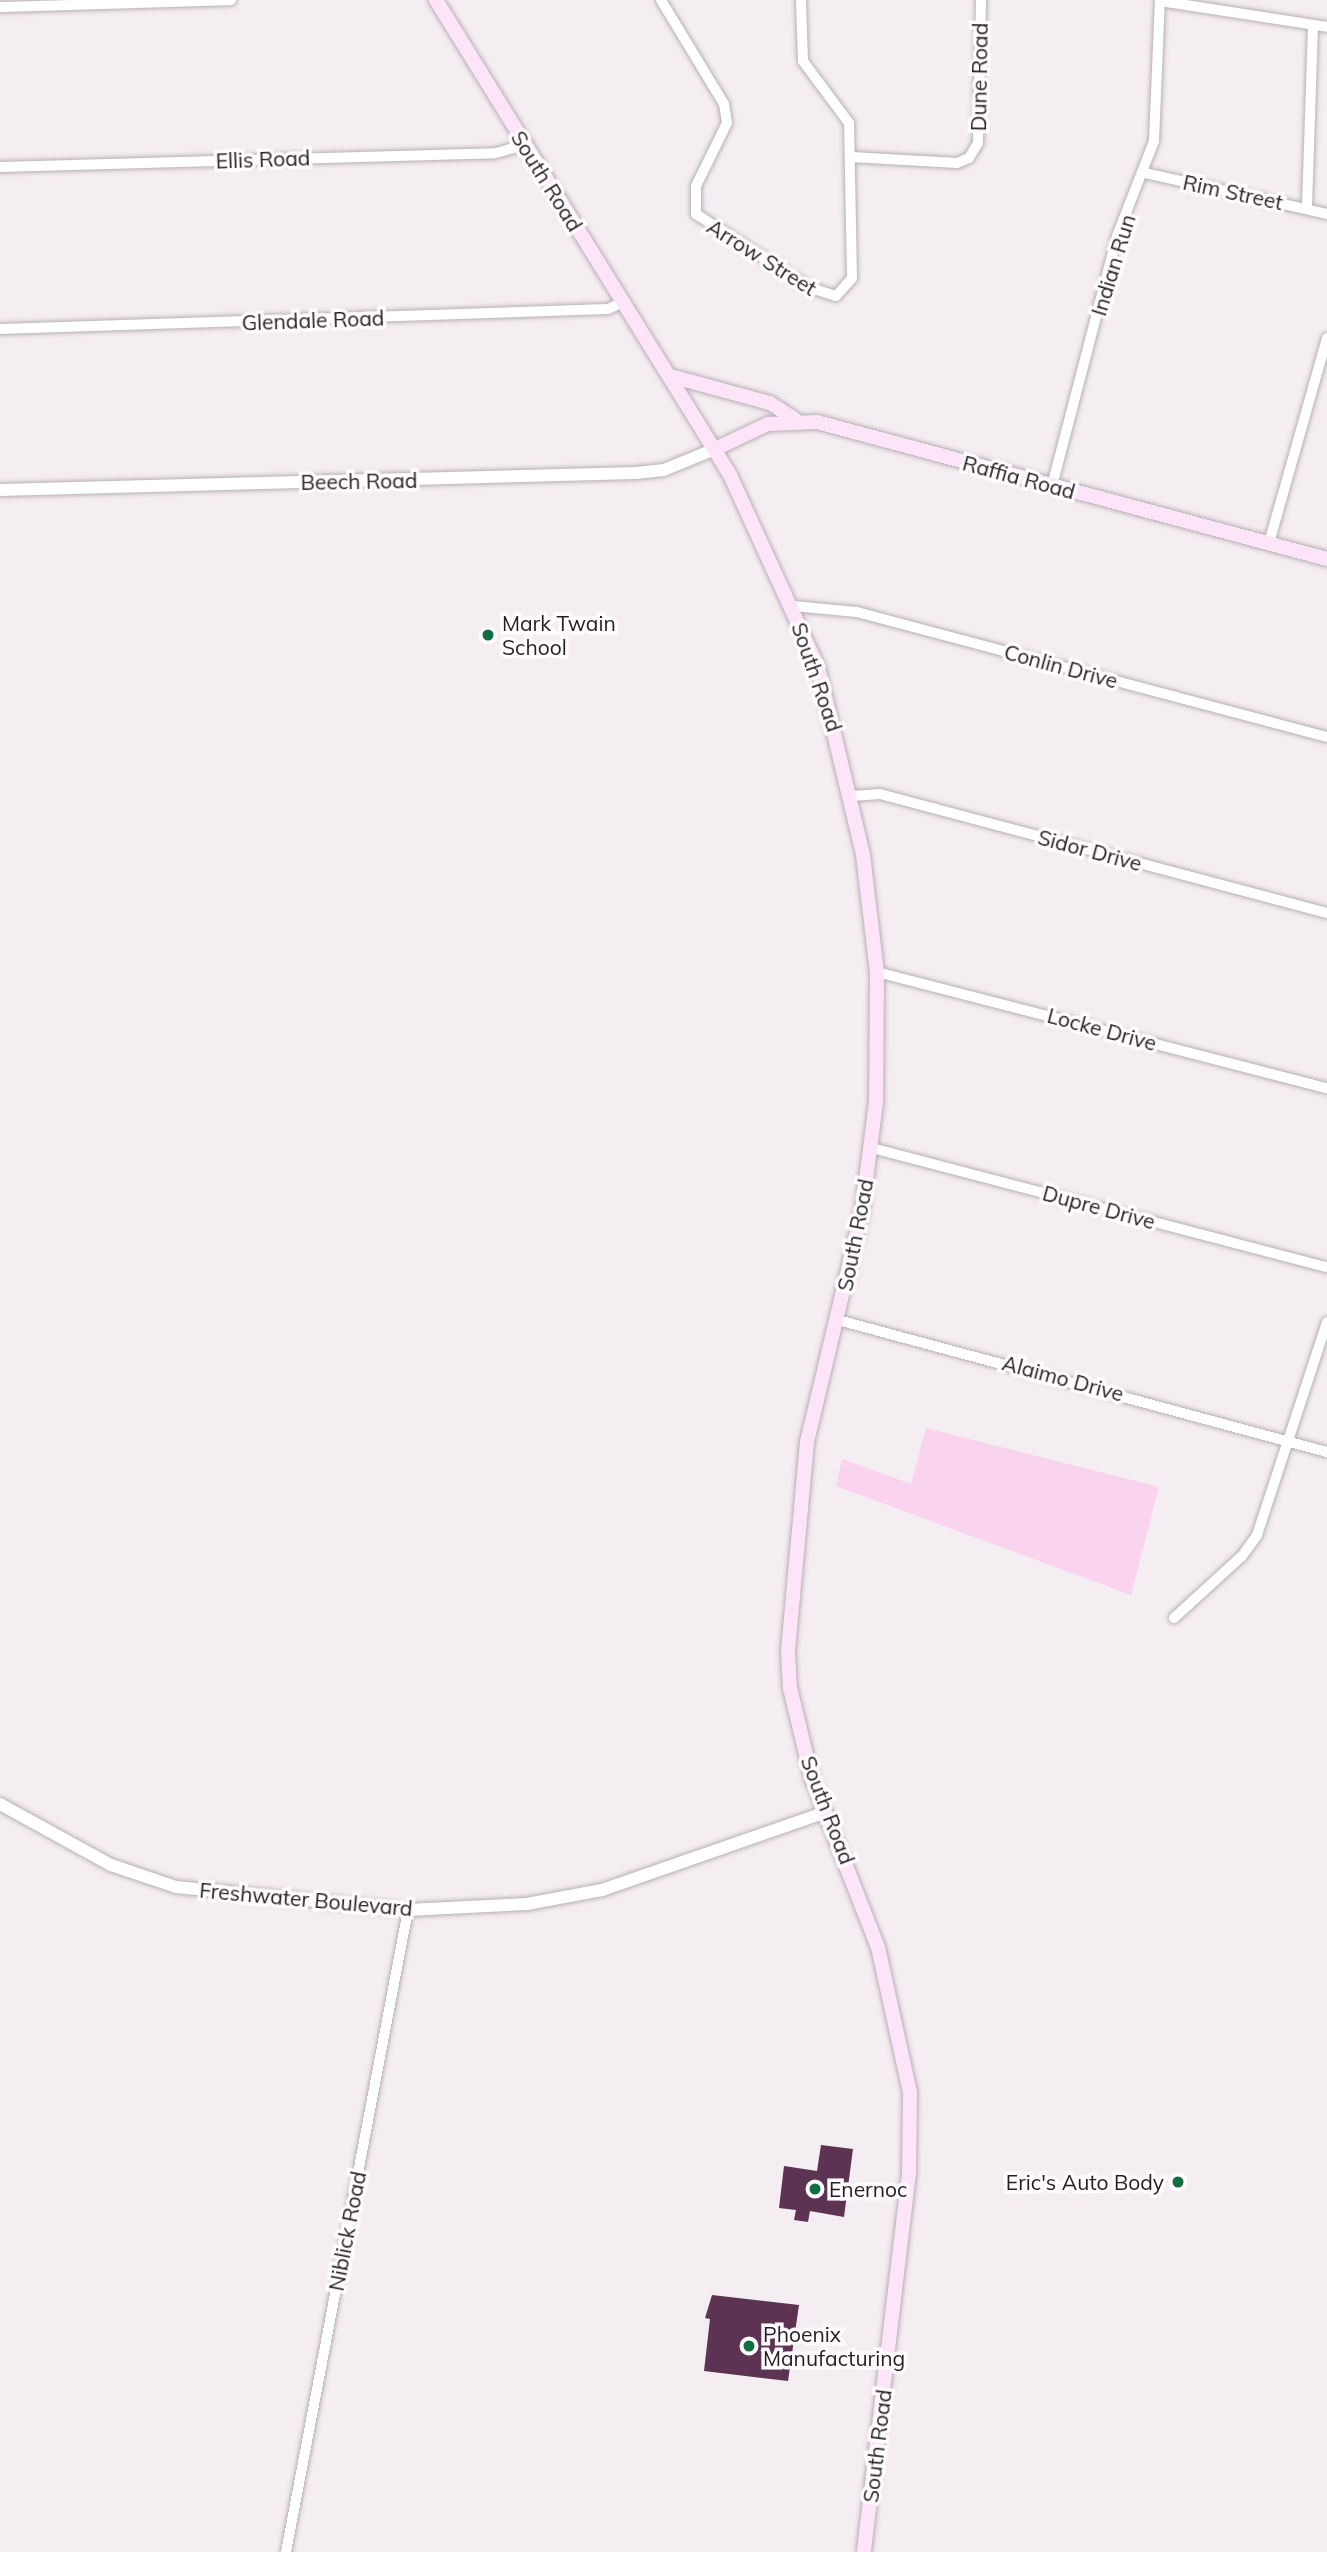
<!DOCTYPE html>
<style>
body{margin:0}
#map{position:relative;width:1327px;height:2552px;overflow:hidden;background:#f4edf1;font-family:Mulish,sans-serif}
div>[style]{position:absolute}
.green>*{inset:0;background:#fad3ef}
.building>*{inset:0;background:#5c3352}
.roads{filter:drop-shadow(0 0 2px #b7b0b5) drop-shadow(0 0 2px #b7b0b5)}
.minor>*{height:10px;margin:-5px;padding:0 5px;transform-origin:5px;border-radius:5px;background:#fff}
.tertiary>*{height:12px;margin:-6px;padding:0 6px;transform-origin:6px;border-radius:6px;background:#fff}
.secondary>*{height:14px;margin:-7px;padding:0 7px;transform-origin:7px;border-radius:7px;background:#fee4f8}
.dots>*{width:19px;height:19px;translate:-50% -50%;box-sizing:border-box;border:4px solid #fffbfe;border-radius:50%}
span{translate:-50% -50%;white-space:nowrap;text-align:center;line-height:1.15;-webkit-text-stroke:7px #fffbfe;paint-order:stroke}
.street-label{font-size:21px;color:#221f21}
.poi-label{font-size:21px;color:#221f21}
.left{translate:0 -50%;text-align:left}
.right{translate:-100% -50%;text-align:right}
</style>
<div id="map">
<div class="green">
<div style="clip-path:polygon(926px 1428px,1159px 1487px,1131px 1595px,836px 1486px,842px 1459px,911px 1484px)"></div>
</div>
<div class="building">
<div style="clip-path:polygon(821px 2145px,853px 2149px,844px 2217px,810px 2211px,808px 2222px,794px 2220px,796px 2210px,779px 2208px,784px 2166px,817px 2171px)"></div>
<div style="clip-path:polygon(712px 2295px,799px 2305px,788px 2381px,704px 2371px,710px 2319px,705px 2318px)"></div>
</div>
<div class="roads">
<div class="minor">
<div style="left:661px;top:0;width:122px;rotate:58.8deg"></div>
<div style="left:724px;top:104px;width:19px;rotate:81deg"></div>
<div style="left:727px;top:123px;width:70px;rotate:116.2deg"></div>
<div style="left:696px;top:186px;width:28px;rotate:90deg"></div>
<div style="left:696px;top:214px;width:134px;rotate:33.1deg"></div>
<div style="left:808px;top:287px;width:29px;rotate:18deg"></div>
<div style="left:836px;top:296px;width:24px;rotate:-48deg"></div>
<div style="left:852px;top:278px;width:155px;rotate:-91.1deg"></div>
<div style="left:849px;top:123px;width:77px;rotate:-126.6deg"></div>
<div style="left:803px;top:61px;width:61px;rotate:-91.9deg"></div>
<div style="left:1160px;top:1px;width:169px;rotate:8.8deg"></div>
<div style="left:0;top:7px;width:231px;rotate:-1.7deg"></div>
<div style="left:851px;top:157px;width:106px;rotate:3.2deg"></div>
<div style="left:957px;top:163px;width:13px;rotate:-23deg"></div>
<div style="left:969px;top:158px;width:17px;rotate:-59deg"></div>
<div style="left:978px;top:143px;width:143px;rotate:-88.8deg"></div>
<div style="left:0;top:167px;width:496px;rotate:-1.6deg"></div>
<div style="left:496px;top:153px;width:29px;rotate:-16deg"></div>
<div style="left:1145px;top:173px;width:187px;rotate:12.7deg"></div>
<div style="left:1307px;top:207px;width:182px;rotate:-88.1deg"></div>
<div style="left:0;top:329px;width:608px;rotate:-1.88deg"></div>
<div style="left:608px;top:309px;width:17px;rotate:-25deg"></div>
<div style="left:1052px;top:486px;width:258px;rotate:-75.4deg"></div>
<div style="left:1117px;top:236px;width:102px;rotate:-68.7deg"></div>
<div style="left:1154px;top:141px;width:141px;rotate:-87.6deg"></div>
<div style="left:1269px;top:543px;width:213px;rotate:-74.2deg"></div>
<div style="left:793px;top:606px;width:64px;rotate:5.4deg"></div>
<div style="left:857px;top:612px;width:486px;rotate:14.9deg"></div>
<div style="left:852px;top:796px;width:28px;rotate:-4deg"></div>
<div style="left:880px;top:794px;width:463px;rotate:14.9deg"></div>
<div style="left:877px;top:972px;width:465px;rotate:14.5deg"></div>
<div style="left:872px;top:1148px;width:470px;rotate:14.7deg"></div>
<div style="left:838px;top:1320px;width:507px;rotate:15.11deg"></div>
<div style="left:1174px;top:1618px;width:92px;rotate:-42.4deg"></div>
<div style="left:1242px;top:1556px;width:26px;rotate:-54deg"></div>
<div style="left:1257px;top:1535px;width:224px;rotate:-71.8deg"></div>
<div style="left:286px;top:2552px;width:653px;rotate:-79.24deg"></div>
</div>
<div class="tertiary">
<div style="left:0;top:490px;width:636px;rotate:-1.53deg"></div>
<div style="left:636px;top:473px;width:28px;rotate:-6deg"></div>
<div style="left:664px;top:470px;width:55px;rotate:-22.4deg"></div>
<div style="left:0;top:1804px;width:127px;rotate:28.8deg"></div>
<div style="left:111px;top:1865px;width:69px;rotate:18.7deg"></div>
<div style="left:176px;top:1887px;width:233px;rotate:5.7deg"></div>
<div style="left:408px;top:1910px;width:119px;rotate:-2.9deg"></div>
<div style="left:527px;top:1904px;width:76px;rotate:-10.6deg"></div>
<div style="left:602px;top:1890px;width:237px;rotate:-19.2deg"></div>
</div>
<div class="secondary">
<div style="left:436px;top:0;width:559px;rotate:58.24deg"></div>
<div style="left:730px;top:475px;width:211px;rotate:65.4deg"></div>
<div style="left:818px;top:667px;width:193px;rotate:76.5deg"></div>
<div style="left:863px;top:855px;width:118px;rotate:83.2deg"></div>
<div style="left:877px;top:972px;width:130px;rotate:90.4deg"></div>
<div style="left:876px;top:1102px;width:110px;rotate:97.3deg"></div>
<div style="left:862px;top:1211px;width:237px;rotate:103.4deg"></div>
<div style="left:807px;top:1442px;width:211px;rotate:95.2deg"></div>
<div style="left:788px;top:1652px;width:36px;rotate:87deg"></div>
<div style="left:790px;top:1688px;width:94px;rotate:76.4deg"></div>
<div style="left:812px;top:1779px;width:180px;rotate:68.6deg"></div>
<div style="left:878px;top:1947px;width:148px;rotate:77.6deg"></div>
<div style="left:910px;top:2092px;width:81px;rotate:90.7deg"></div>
<div style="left:909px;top:2173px;width:382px;rotate:96.8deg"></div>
<div style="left:674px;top:377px;width:99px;rotate:15.2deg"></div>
<div style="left:770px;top:403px;width:30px;rotate:33deg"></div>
<div style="left:715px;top:449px;width:59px;rotate:-25.3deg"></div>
<div style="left:768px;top:424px;width:49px;rotate:-2.3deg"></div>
<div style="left:817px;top:422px;width:528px;rotate:15.04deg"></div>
</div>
</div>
<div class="dots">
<div style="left:488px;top:635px;background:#116d42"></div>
<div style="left:1178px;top:2182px;background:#116d42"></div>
<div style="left:815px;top:2189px;background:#116d42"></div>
<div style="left:749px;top:2346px;background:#116d42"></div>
</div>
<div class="street-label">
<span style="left:979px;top:77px;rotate:-89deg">Dune Road</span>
<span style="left:263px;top:159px;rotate:-2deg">Ellis Road</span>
<span style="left:547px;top:181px;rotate:58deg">South Road</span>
<span style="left:1233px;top:192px;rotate:12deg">Rim Street</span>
<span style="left:762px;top:257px;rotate:32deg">Arrow Street</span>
<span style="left:1113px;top:265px;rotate:-73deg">Indian Run</span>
<span style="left:313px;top:320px;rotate:-2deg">Glendale Road</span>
<span style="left:1019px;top:477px;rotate:15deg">Raffia Road</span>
<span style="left:359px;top:481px;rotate:-1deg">Beech Road</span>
<span style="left:1061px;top:666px;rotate:15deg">Conlin Drive</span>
<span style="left:817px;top:677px;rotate:71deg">South Road</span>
<span style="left:1090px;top:850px;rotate:15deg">Sidor Drive</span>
<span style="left:1102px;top:1029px;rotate:15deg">Locke Drive</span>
<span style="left:1099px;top:1207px;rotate:15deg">Dupre Drive</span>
<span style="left:855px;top:1235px;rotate:-79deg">South Road</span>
<span style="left:1063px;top:1378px;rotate:15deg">Alaimo Drive</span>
<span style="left:828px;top:1810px;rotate:69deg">South Road</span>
<span style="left:306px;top:1899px;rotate:5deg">Freshwater Boulevard</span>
<span style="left:347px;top:2231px;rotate:-79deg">Niblick Road</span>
<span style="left:877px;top:2446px;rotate:-83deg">South Road</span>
</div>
<div class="poi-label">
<span class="left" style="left:502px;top:635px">Mark Twain<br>School</span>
<span class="right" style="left:1164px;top:2182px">Eric's Auto Body</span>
<span class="left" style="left:829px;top:2189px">Enernoc</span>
<span class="left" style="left:763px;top:2346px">Phoenix<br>Manufacturing</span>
</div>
</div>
